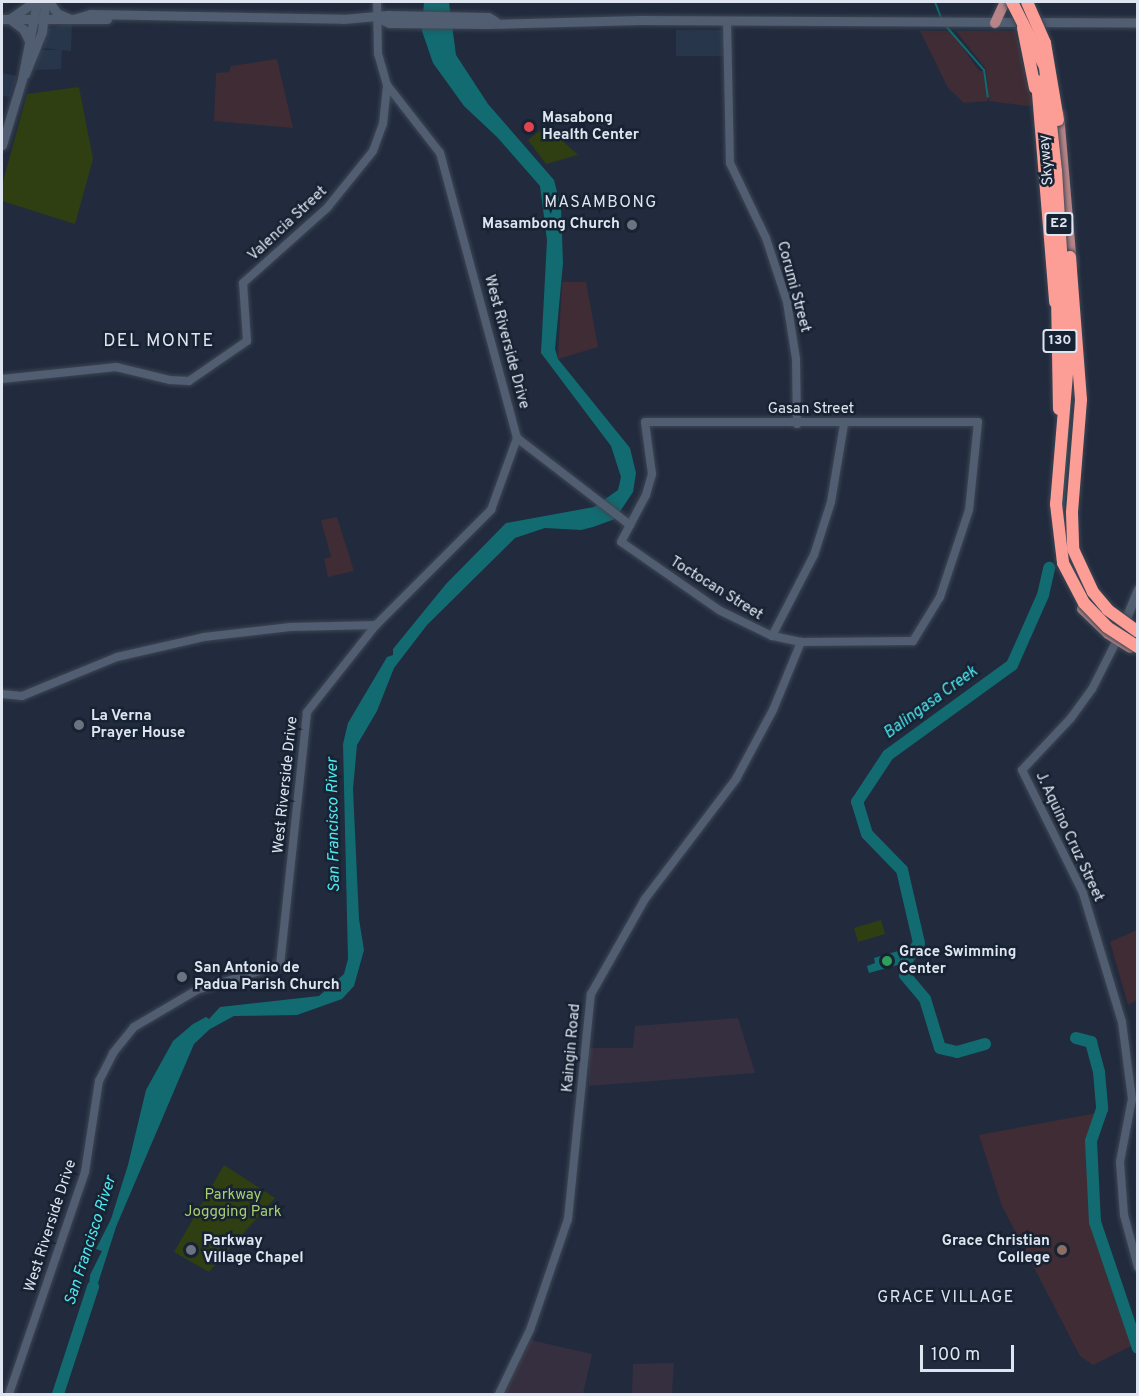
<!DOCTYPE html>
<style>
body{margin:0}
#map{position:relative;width:1139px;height:1396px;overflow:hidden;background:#212b3d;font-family:Overpass,sans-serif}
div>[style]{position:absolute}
.built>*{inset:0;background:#27364b}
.industrial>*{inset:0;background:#362f3f}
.education>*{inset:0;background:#3f2c34}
.green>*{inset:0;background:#2f3f11}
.water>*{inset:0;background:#116b70}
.stream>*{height:2px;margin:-1px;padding:0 1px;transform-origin:1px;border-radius:1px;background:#116b70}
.river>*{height:12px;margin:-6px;padding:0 6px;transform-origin:6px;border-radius:6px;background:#116b70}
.roads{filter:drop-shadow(0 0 2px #3d4654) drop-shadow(0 0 2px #3d4654)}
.tertiary>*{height:8px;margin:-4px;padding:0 4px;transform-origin:4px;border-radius:4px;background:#515d70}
.secondary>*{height:9px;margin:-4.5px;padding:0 4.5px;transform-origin:4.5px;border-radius:4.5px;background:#515d70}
.primary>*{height:10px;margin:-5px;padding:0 5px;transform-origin:5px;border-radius:5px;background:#b88487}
.bridges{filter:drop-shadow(0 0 2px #3d4654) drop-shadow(0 0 2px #3d4654)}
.motorway-bridge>*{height:12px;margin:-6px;padding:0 6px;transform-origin:6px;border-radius:6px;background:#fc9e96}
.dots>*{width:16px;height:16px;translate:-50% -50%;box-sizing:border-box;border:3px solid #172232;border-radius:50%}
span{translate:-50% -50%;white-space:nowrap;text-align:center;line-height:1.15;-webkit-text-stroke:5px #172232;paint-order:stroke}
.shield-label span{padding:2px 4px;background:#172232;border:2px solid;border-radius:4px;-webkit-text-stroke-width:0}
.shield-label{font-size:14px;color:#dee5f1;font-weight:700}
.poi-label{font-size:15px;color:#dee5f1;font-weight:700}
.left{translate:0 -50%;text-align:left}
.right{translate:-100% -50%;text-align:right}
.street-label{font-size:15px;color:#dee5f1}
.park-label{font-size:15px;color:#aace70}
.neighbourhood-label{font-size:16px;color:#dee5f1;letter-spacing:1.5px}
.water-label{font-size:16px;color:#4ee9f1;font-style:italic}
.quarter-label{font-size:18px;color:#dee5f1;letter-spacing:1.5px}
.frame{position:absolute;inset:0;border:3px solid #dee5f1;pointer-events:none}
.scale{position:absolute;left:920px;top:1345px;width:94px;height:27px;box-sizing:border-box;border:3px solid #dee5f1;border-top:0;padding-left:8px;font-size:18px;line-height:21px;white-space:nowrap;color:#dee5f1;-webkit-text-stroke:4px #172232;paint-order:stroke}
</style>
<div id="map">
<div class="built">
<div style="clip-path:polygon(72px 22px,71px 51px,62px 50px,61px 69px,35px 70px,40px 50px,59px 50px,43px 48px,48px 29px)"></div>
<div style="clip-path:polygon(676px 30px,724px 30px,725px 56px,676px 56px)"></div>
<div style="clip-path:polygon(2px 73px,17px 76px,10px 97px,2px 96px)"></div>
</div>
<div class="industrial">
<div style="clip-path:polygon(738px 1018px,755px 1073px,589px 1086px,589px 1048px,633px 1048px,635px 1026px)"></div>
<div style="clip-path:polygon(530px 1340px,592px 1354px,583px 1394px,503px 1394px)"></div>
<div style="clip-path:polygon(674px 1363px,672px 1394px,632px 1394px,633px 1364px)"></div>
</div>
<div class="education">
<div style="clip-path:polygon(920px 31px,951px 31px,979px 71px,983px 71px,988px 101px,964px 103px,948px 88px)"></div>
<div style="clip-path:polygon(956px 31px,1015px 31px,1034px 107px,989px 101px,986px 69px)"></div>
<div style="clip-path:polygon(277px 59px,293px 128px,214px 121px,216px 73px,229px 72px,231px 66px)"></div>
<div style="clip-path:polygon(562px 282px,586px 282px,598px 347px,558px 359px)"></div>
<div style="clip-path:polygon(337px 517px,354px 571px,328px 577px,324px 559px,331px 557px,321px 520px)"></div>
<div style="clip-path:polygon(1137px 930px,1137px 1000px,1128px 1005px,1110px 942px)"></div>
<div style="clip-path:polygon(1097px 1113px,1089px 1145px,1093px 1222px,1108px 1277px,1135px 1344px,1093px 1365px,1080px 1356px,1002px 1206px,979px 1135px)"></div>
</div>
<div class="green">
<div style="clip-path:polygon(79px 87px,93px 159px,75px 224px,2px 201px,2px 185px,27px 94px)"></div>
<div style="clip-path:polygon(546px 126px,578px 155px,546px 164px,528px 140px)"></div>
<div style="clip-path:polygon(881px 920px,885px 934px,858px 942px,854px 928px)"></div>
<div style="clip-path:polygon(224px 1165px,275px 1198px,209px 1272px,174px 1252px)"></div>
</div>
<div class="water">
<div style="clip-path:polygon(424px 2px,449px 2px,456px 55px,488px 104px,554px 180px,561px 208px,563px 263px,555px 349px,558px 359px,630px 448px,636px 473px,633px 492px,615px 519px,593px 527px,581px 530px,545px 528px,515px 538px,427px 625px,394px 668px,377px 711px,357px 745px,353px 789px,359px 919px,364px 950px,354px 986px,342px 999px,297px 1015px,234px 1016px,210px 1029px,194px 1044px,116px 1227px,92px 1302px,88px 1300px,90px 1275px,102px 1251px,96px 1249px,111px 1219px,128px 1165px,146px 1090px,173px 1041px,193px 1024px,206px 1017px,209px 1019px,220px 1007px,319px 996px,344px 974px,348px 959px,343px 744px,348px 723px,387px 657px,393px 655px,393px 649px,446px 584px,506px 523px,594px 507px,618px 490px,621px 477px,611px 446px,541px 353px,547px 240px,540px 186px,497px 137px,464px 106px,433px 63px,422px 31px)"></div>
<div style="clip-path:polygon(898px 951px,901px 964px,869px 973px,867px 966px,875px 963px,874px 958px)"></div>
</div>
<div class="stream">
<div style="left:935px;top:2px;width:19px;rotate:69deg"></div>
<div style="left:945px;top:25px;width:60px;rotate:49.1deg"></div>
<div style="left:984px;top:70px;width:27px;rotate:82deg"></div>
<div style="left:1067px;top:536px;width:24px;rotate:-99deg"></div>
<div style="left:1063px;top:512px;width:105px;rotate:-86.2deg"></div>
</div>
<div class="river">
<div style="left:1076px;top:1038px;width:16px;rotate:15deg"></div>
<div style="left:1091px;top:1042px;width:31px;rotate:75deg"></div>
<div style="left:1099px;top:1072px;width:37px;rotate:85deg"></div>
<div style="left:1102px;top:1109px;width:34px;rotate:109deg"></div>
<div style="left:1091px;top:1141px;width:81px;rotate:87.2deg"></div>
<div style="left:1095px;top:1222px;width:133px;rotate:71.2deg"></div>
<div style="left:985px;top:1044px;width:29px;rotate:164deg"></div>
<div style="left:957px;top:1052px;width:17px;rotate:-167deg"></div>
<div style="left:940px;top:1048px;width:51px;rotate:-107deg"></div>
<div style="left:925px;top:999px;width:31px;rotate:-130deg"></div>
<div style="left:905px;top:975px;width:12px;rotate:-90deg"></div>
<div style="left:905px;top:963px;width:24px;rotate:-55deg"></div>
<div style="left:919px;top:943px;width:75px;rotate:-103.1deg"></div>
<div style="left:902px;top:870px;width:50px;rotate:-134.2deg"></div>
<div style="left:867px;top:834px;width:34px;rotate:-107deg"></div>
<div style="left:857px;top:802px;width:56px;rotate:-56.6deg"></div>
<div style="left:888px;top:755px;width:153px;rotate:-36deg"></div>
<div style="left:1012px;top:665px;width:77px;rotate:-66.1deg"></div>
<div style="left:1043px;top:595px;width:28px;rotate:-77deg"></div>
<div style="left:58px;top:1394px;width:113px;rotate:-71.9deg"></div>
</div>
<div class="roads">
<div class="tertiary">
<div style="left:727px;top:21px;width:142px;rotate:88.8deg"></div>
<div style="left:730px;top:163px;width:83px;rotate:64.4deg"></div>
<div style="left:766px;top:238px;width:67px;rotate:71.8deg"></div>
<div style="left:787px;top:302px;width:58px;rotate:81deg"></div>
<div style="left:796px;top:359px;width:65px;rotate:89.1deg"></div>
<div style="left:2px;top:379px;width:115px;rotate:-6deg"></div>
<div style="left:116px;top:367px;width:56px;rotate:13.5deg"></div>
<div style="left:170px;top:380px;width:19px;rotate:3deg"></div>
<div style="left:189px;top:381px;width:70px;rotate:-34.6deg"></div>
<div style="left:247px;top:341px;width:58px;rotate:-93.9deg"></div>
<div style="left:243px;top:283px;width:113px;rotate:-41.8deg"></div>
<div style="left:327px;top:208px;width:73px;rotate:-51.1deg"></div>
<div style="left:373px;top:151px;width:29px;rotate:-70deg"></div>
<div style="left:383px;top:124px;width:39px;rotate:-84deg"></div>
<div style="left:645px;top:422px;width:333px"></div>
<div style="left:978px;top:422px;width:88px;rotate:95.8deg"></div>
<div style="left:969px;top:510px;width:92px;rotate:108.4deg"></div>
<div style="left:940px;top:597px;width:52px;rotate:121.5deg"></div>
<div style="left:913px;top:641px;width:112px;rotate:179.5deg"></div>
<div style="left:801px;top:642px;width:30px;rotate:-168deg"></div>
<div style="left:772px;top:636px;width:59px;rotate:-153.9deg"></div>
<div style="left:719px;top:610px;width:119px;rotate:-145.2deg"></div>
<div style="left:621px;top:542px;width:53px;rotate:-62deg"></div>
<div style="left:646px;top:495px;width:22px;rotate:-74deg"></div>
<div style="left:652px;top:474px;width:52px;rotate:-97.7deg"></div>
<div style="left:517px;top:438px;width:143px;rotate:37.6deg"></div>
<div style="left:772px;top:636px;width:91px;rotate:-62.6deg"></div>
<div style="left:814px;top:555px;width:56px;rotate:-72.2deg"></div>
<div style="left:831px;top:502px;width:79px;rotate:-80.5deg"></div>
<div style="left:1117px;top:640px;width:55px;rotate:117deg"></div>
<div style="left:1092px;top:689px;width:36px;rotate:126deg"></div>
<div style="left:1071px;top:718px;width:71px;rotate:133.3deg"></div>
<div style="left:1022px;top:770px;width:137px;rotate:63.6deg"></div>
<div style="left:1083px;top:893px;width:135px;rotate:73.2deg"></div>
<div style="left:1122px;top:1022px;width:78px;rotate:82.6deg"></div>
<div style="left:1132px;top:1099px;width:64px;rotate:100.8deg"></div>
<div style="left:1120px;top:1162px;width:53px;rotate:85.7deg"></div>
<div style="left:1124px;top:1215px;width:54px;rotate:74.9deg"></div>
<div style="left:2px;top:694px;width:20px;rotate:6deg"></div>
<div style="left:22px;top:696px;width:103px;rotate:-22.3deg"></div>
<div style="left:117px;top:657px;width:89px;rotate:-12.9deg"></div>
<div style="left:204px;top:637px;width:87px;rotate:-6.6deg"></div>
<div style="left:290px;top:627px;width:86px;rotate:-1.3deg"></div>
<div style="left:9px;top:1394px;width:235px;rotate:-71.1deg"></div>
<div style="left:85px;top:1172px;width:92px;rotate:-81.3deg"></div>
<div style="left:99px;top:1081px;width:31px;rotate:-63deg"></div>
<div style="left:113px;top:1053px;width:33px;rotate:-51deg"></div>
<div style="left:134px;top:1027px;width:73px;rotate:-30.4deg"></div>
<div style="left:197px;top:990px;width:87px;rotate:-16.8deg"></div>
<div style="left:280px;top:965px;width:254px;rotate:-83.9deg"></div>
<div style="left:307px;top:712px;width:111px;rotate:-51.6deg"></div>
<div style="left:376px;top:625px;width:163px;rotate:-45deg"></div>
<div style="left:491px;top:510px;width:77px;rotate:-70.1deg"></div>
<div style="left:517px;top:438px;width:295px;rotate:-105.1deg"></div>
<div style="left:440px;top:153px;width:86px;rotate:-127.9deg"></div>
<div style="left:387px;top:85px;width:32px;rotate:-106deg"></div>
<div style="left:378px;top:54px;width:52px;rotate:-91.1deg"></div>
<div style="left:499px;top:1394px;width:71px;rotate:-64.2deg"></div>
<div style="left:530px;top:1330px;width:117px;rotate:-71.1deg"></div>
<div style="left:568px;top:1219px;width:226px;rotate:-84.2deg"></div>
<div style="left:591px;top:994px;width:109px;rotate:-60.4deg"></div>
<div style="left:645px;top:899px;width:151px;rotate:-52.8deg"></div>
<div style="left:736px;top:779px;width:78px;rotate:-61.8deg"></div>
<div style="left:773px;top:710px;width:74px;rotate:-67.6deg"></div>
</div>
<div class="secondary">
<div style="left:49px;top:2px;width:14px;rotate:54deg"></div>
<div style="left:57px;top:13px;width:12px;rotate:24deg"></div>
<div style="left:11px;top:18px;width:28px;rotate:-35deg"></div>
<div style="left:378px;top:18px;width:12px;rotate:24deg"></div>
<div style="left:389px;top:23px;width:98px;rotate:0.6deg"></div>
<div style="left:487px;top:24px;width:153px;rotate:-1.5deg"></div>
<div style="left:640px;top:20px;width:498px;rotate:0.3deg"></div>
<div style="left:2px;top:19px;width:105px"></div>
<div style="left:73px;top:19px;width:18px;rotate:-16deg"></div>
<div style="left:90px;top:14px;width:253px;rotate:1.1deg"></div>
<div style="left:343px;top:19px;width:45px;rotate:-5.1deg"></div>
<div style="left:388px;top:15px;width:100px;rotate:1.1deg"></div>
<div style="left:488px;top:17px;width:8px;rotate:30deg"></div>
<div style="left:11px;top:20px;width:15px;rotate:37deg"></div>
<div style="left:23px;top:29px;width:16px;rotate:63deg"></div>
<div style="left:25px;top:74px;width:45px;rotate:-68deg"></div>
<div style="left:42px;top:32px;width:30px;rotate:-84deg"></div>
<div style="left:2px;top:145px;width:69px;rotate:-73.1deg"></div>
<div style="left:22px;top:79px;width:78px;rotate:-79deg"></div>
<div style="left:1117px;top:640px;width:55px;rotate:-67.6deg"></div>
</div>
<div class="primary">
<div style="left:995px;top:23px;width:23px;rotate:-65deg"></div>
<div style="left:1059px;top:114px;width:153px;rotate:85.1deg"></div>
<div style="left:1082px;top:609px;width:36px;rotate:44deg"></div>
<div style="left:1108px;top:634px;width:26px;rotate:32deg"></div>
</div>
</div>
<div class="bridges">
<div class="motorway-bridge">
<div style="left:1012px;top:2px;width:73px;rotate:63.1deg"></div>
<div style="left:1045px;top:67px;width:105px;rotate:84deg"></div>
<div style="left:1056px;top:171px;width:191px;rotate:86.4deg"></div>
<div style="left:1068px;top:362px;width:143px;rotate:94.8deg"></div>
<div style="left:1056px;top:504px;width:59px;rotate:83.2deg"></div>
<div style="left:1063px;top:563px;width:45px;rotate:62.3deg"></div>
<div style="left:1084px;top:603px;width:33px;rotate:46deg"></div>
<div style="left:1107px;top:627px;width:37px;rotate:33deg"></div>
<div style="left:1027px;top:2px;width:45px;rotate:66.3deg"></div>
<div style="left:1045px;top:43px;width:78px;rotate:80.4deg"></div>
<div style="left:1023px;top:28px;width:61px;rotate:78.7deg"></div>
<div style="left:1037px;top:81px;width:222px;rotate:85.3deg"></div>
<div style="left:1070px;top:257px;width:143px;rotate:85.6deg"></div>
<div style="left:1081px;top:400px;width:113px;rotate:94.6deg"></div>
<div style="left:1072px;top:513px;width:36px;rotate:88deg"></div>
<div style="left:1073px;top:549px;width:47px;rotate:65.1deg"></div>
<div style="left:1093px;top:592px;width:23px;rotate:50deg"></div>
<div style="left:1108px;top:610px;width:37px;rotate:36deg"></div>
<div style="left:1057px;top:295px;width:114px;rotate:89deg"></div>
</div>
</div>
<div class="dots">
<div style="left:529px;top:127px;background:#e0444e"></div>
<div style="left:632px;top:225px;background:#6b7280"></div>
<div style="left:79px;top:725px;background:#6b7280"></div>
<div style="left:887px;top:961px;background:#2e9e5b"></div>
<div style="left:182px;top:977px;background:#6b7280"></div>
<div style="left:191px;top:1250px;background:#6b7280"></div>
<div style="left:1062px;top:1250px;background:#8d6e63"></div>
</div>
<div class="shield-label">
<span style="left:1059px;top:224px">E2</span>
<span style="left:1060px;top:341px">130</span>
</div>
<div class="poi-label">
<span class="left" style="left:542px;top:127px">Masabong<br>Health Center</span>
<span class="right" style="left:620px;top:225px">Masambong Church</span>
<span class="left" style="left:91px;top:725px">La Verna<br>Prayer House</span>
<span class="left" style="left:899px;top:961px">Grace Swimming<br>Center</span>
<span class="left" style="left:194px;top:977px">San Antonio de<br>Padua Parish Church</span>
<span class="left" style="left:203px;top:1250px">Parkway<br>Village Chapel</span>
<span class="right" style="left:1050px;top:1250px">Grace Christian<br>College</span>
</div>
<div class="street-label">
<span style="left:1047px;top:160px;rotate:-95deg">Skyway</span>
<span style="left:288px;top:224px;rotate:-43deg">Valencia Street</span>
<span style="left:793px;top:287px;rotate:75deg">Corumi Street</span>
<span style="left:506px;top:342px;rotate:75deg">West Riverside Drive</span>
<span style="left:811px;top:410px">Gasan Street</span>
<span style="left:716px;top:589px;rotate:32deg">Toctocan Street</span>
<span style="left:286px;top:785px;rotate:-84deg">West Riverside Drive</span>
<span style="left:1069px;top:837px;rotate:65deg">J. Aquino Cruz Street</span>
<span style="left:572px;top:1048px;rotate:-85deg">Kaingin Road</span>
<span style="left:51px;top:1226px;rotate:-72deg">West Riverside Drive</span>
</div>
<div class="park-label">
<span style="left:233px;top:1204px">Parkway<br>Joggging Park</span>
</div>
<div class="neighbourhood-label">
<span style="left:601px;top:203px">MASAMBONG</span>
<span style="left:946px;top:1298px">GRACE VILLAGE</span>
</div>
<div class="water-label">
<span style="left:931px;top:703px;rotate:-36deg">Balingasa Creek</span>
<span style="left:334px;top:825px;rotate:-91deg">San Francisco River</span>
<span style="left:91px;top:1241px;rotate:-72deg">San Francisco River</span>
</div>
<div class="quarter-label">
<span style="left:159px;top:342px">DEL MONTE</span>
</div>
<div class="frame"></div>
<div class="scale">100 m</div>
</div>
